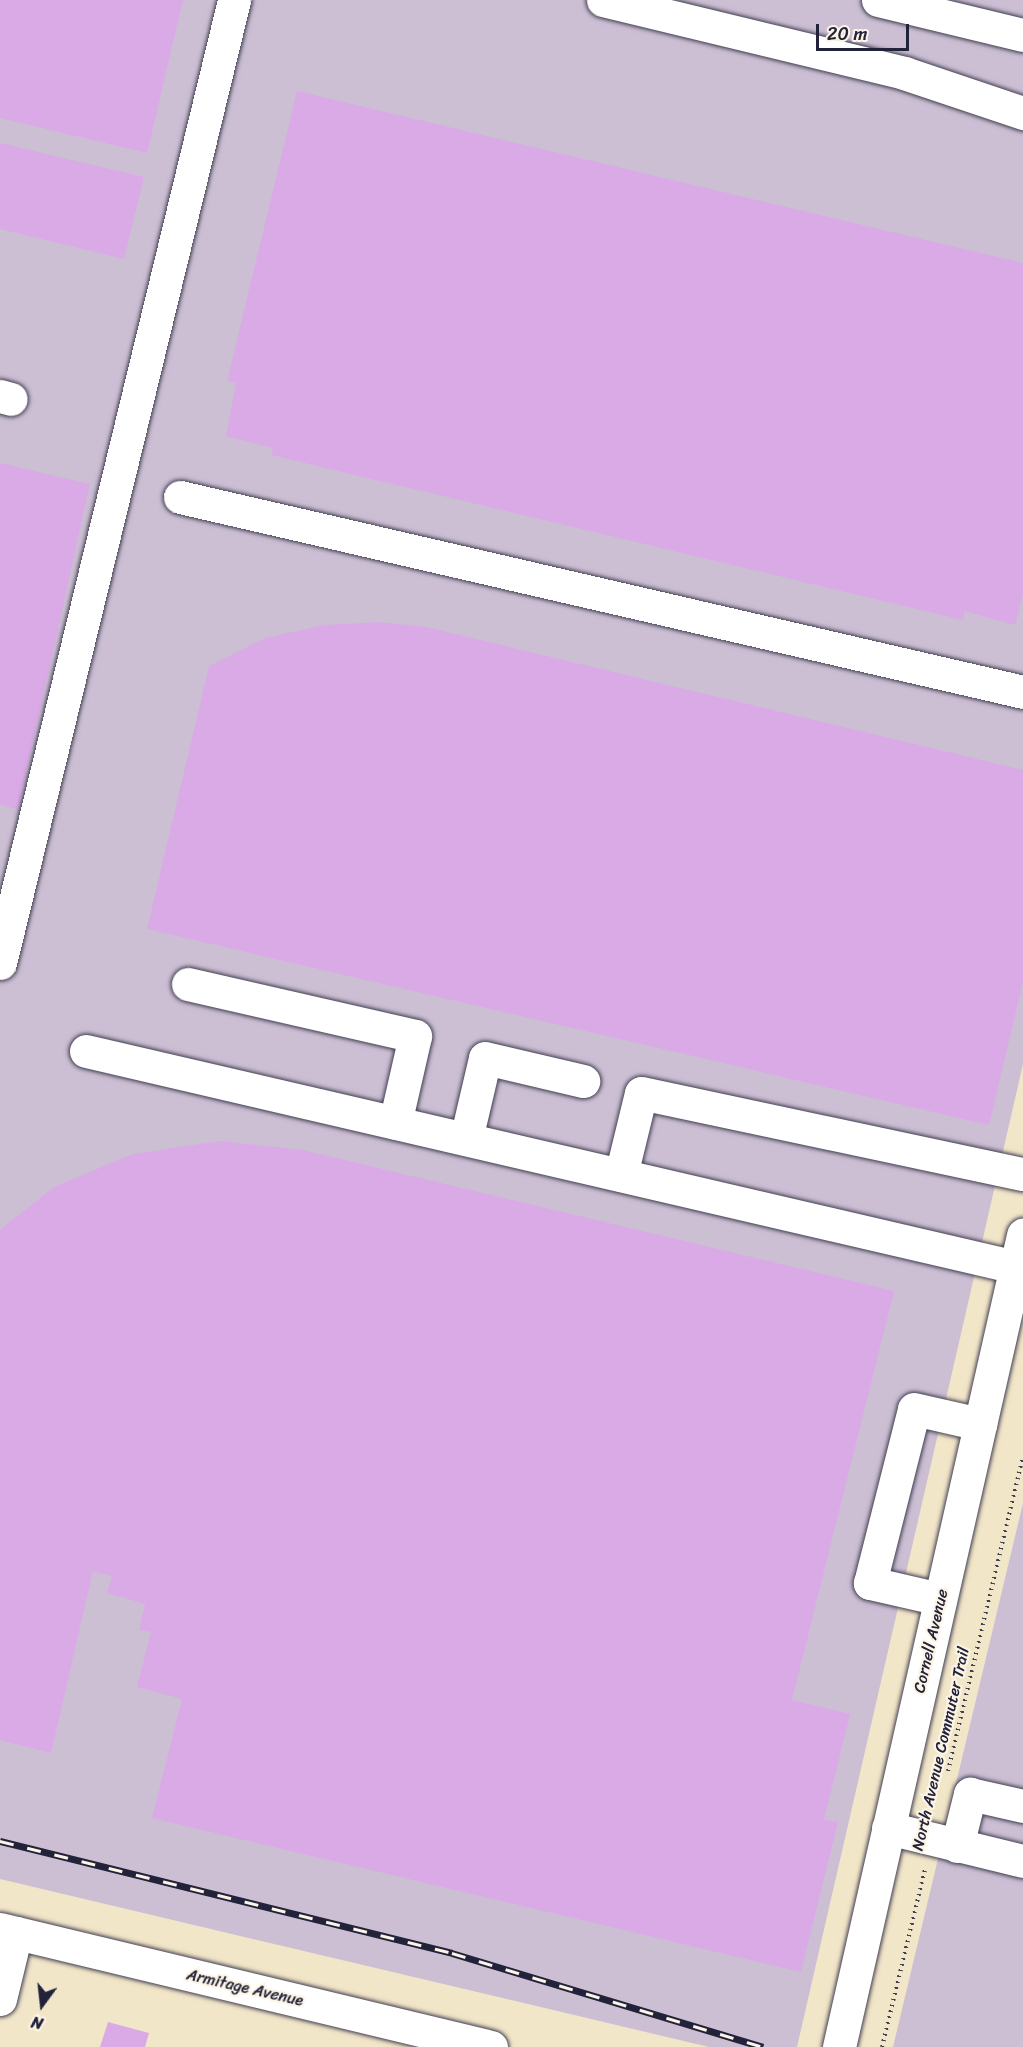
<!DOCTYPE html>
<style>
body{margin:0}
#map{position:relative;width:1023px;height:2047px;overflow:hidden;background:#f2e6c9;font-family:Sriracha,sans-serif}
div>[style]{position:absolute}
.industrial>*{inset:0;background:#ccbfd4}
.building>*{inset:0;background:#daaae7}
.path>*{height:4px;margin-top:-2px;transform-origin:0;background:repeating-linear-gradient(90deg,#413f50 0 1.5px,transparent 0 6px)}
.roads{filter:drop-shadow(0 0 2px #413f50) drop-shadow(0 0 2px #413f50)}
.minor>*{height:33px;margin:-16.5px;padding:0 16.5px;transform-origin:16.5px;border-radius:16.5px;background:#fff}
.rail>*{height:7px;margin-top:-3.5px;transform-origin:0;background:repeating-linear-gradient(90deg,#fcf5e5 0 14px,#22223b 0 28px);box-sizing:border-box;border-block:2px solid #22223b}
span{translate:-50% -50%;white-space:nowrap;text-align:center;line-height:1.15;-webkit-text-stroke:4.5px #fcf5e5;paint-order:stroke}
.street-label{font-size:16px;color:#22223b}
.north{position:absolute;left:12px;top:1975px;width:60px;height:60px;-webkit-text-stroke:4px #fcf5e5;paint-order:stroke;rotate:195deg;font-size:16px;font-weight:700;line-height:24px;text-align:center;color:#22223b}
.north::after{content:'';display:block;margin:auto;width:21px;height:27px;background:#22223b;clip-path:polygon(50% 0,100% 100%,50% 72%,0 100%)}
.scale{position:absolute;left:816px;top:24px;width:93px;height:27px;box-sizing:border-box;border:3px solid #22223b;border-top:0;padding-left:8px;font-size:18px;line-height:21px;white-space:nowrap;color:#22223b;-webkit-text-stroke:4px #fcf5e5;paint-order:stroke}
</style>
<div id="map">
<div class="industrial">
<div style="clip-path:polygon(0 0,1023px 0,1023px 1064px,797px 2047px,709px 2047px,0 1879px)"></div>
<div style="clip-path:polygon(1023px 1503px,1023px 2047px,893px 2047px)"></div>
</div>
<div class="building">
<div style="clip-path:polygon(0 0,183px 0,147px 153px,0 118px)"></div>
<div style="clip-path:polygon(297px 91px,1023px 263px,1023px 594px,1015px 625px,964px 611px,963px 620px,271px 455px,273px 448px,226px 436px,236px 383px,227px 381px)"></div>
<div style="clip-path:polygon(0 143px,144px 177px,124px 259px,0 229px)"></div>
<div style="clip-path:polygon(0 463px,90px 484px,18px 809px,0 805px)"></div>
<div style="clip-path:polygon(380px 622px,426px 627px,1023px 770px,1023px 982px,989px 1125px,147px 929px,209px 666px,265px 638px,325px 625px)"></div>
<div style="clip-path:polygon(220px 1141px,303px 1150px,894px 1291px,792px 1700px,850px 1714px,824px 1820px,838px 1822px,801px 1972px,152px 1818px,182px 1699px,137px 1687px,151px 1632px,139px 1630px,145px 1604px,107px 1593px,112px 1576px,93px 1571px,51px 1753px,0 1740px,0 1230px,54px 1187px,133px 1154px)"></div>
<div style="clip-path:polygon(108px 2022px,149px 2033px,145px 2047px,100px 2047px)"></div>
</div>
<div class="path">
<div style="left:948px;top:1771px;width:323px;rotate:-76.6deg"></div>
<div style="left:882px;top:2047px;width:183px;rotate:-76.4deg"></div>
</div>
<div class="roads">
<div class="minor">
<div style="left:603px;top:0;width:310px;rotate:13.6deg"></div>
<div style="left:904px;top:73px;width:126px;rotate:18.6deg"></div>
<div style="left:878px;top:0;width:149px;rotate:13.6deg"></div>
<div style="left:0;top:396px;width:11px;rotate:15deg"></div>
<div style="left:180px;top:497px;width:865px;rotate:13.02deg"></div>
<div style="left:0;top:963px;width:991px;rotate:-76.34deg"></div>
<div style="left:188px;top:984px;width:233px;rotate:12.9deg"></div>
<div style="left:415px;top:1036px;width:89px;rotate:102.9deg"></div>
<div style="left:86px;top:1051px;width:955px;rotate:13.08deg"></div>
<div style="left:466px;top:1139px;width:83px;rotate:-76.8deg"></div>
<div style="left:485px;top:1058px;width:101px;rotate:13.2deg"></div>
<div style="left:621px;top:1175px;width:84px;rotate:-76.3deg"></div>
<div style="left:641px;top:1093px;width:390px;rotate:12deg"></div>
<div style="left:940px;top:1599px;width:72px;rotate:-167.1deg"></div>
<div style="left:870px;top:1583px;width:179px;rotate:-75.8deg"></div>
<div style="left:914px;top:1409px;width:68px;rotate:12.8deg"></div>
<div style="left:888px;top:1828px;width:139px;rotate:13.7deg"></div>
<div style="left:957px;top:1846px;width:54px;rotate:-76deg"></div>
<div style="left:970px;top:1794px;width:54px;rotate:12.8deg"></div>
<div style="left:0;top:1929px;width:505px;rotate:13.51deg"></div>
<div style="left:0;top:1999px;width:68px;rotate:-76.4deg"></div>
<div style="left:839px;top:2047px;width:833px;rotate:-77.23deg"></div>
</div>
</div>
<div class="rail">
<div style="left:0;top:1841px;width:466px;rotate:13.9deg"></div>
<div style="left:452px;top:1953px;width:325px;rotate:16.8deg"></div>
</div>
<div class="street-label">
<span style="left:931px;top:1641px;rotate:-77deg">Cornell Avenue</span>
<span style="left:941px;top:1749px;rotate:-77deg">North Avenue Commuter Trail</span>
<span style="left:245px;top:1988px;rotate:13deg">Armitage Avenue</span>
</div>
<div class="north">N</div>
<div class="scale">20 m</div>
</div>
